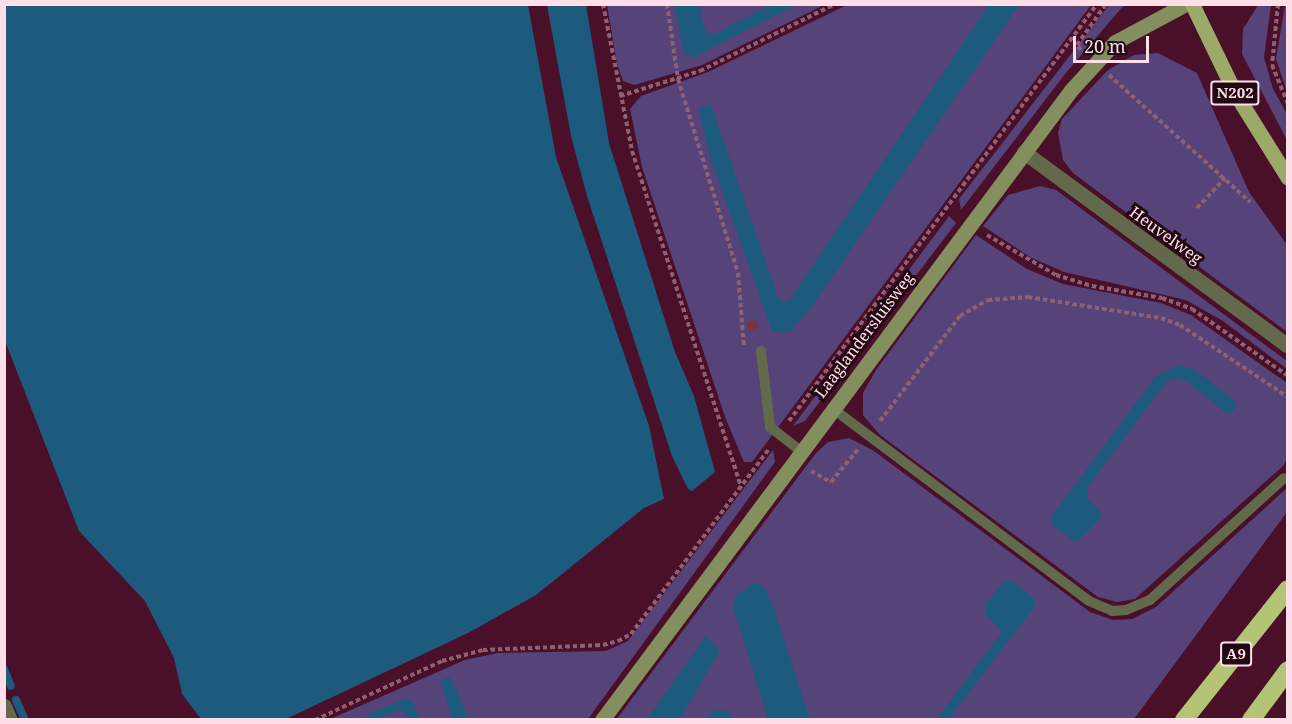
<!DOCTYPE html>
<style>
body{margin:0}
#map{position:relative;width:1292px;height:724px;overflow:hidden;background:#4a1029;font-family:"Noto Serif",serif}
div>[style]{position:absolute}
.green>*{inset:0;background:#56437a}
.water>*{inset:0;background:#1c5a7e}
.stream>*{height:8px;margin:-4px;padding:0 4px;transform-origin:4px;border-radius:4px;background:#1c5a7e}
.building>*{inset:0;background:#7f3338}
.path>*{height:4px;margin-top:-2px;transform-origin:0;background:repeating-linear-gradient(90deg,#8f5f72 0 4.5px,transparent 0 7.5px)}
.lane>*{height:10px;margin:-5px;padding:0 5px;transform-origin:5px;border-radius:5px;background:#636a4b}
.street>*{height:15px;margin:-7.5px;padding:0 7.5px;transform-origin:7.5px;border-radius:7.5px;background:#636a4b}
.secondary>*{height:15px;margin:-7.5px;padding:0 7.5px;transform-origin:7.5px;border-radius:7.5px;background:#838f5c}
.primary>*{height:15px;margin:-7.5px;padding:0 7.5px;transform-origin:7.5px;border-radius:7.5px;background:#9caa69}
.highway>*{height:18px;margin:-9px;padding:0 9px;transform-origin:9px;border-radius:9px;background:#b3c474}
span{translate:-50% -50%;white-space:nowrap;text-align:center;line-height:1.15;-webkit-text-stroke:6px #210812;paint-order:stroke}
.shield-label span{padding:2px 4px;background:#210812;border:2px solid;border-radius:4px;-webkit-text-stroke-width:0}
.shield-label{font-size:15px;color:#fedfe8;font-weight:700}
.street-label{font-size:16px;color:#fedfe8}
.frame{position:absolute;inset:0;border:6px solid #fedfe8;pointer-events:none}
.scale{position:absolute;left:1073px;top:36px;width:76px;height:27px;box-sizing:border-box;border:3px solid #fedfe8;border-top:0;padding-left:8px;font-size:18px;line-height:21px;white-space:nowrap;color:#fedfe8;-webkit-text-stroke:4px #210812;paint-order:stroke}
</style>
<div id="map">
<div class="green">
<div style="clip-path:polygon(607px 5px,824px 5px,702px 65px,634px 85px,623px 81px,617px 64px)"></div>
<div style="clip-path:polygon(847px 5px,1091px 5px,779px 426px,752px 462px,744px 462px,725px 417px,642px 167px,630px 109px,641px 96px,708px 72px)"></div>
<div style="clip-path:polygon(1109px 5px,1124px 5px,1065px 74px,961px 210px,959px 199px)"></div>
<div style="clip-path:polygon(1258px 5px,1271px 5px,1264px 57px,1273px 89px,1287px 114px,1287px 140px,1242px 54px,1243px 29px)"></div>
<div style="clip-path:polygon(1285px 5px,1288px 5px,1287px 92px,1276px 59px)"></div>
<div style="clip-path:polygon(1158px 53px,1197px 73px,1249px 192px,1287px 245px,1287px 332px,1073px 173px,1063px 160px,1058px 133px,1062px 119px,1108px 70px,1134px 55px)"></div>
<div style="clip-path:polygon(1040px 186px,1056px 190px,1287px 361px,1287px 369px,1223px 321px,1186px 300px,1064px 272px,1030px 257px,983px 226px,1008px 195px)"></div>
<div style="clip-path:polygon(949px 216px,956px 223px,805px 421px,793px 426px)"></div>
<div style="clip-path:polygon(976px 235px,1027px 269px,1063px 284px,1161px 303px,1191px 315px,1287px 383px,1287px 457px,1284px 465px,1135px 599px,1117px 602px,1098px 597px,880px 435px,863px 415px,863px 393px,876px 370px)"></div>
<div style="clip-path:polygon(849px 438px,874px 451px,1090px 612px,1113px 620px,1132px 619px,1156px 607px,1287px 488px,1287px 512px,1134px 719px,616px 720px,816px 453px,828px 442px)"></div>
<div style="clip-path:polygon(773px 450px,775px 462px,588px 719px,328px 720px,465px 660px,498px 653px,606px 651px,628px 641px)"></div>
</div>
<div class="water">
<div style="clip-path:polygon(5px 4px,528px 5px,556px 157px,649px 426px,664px 499px,644px 508px,536px 595px,470px 632px,286px 719px,201px 719px,182px 694px,174px 658px,145px 601px,79px 531px,5px 341px)"></div>
<div style="clip-path:polygon(547px 5px,586px 5px,609px 143px,675px 352px,694px 396px,715px 472px,692px 491px,688px 489px,672px 456px,587px 196px,571px 136px)"></div>
<div style="clip-path:polygon(674px 5px,699px 5px,705px 30px,713px 35px,771px 5px,796px 5px,694px 57px,684px 54px)"></div>
<div style="clip-path:polygon(989px 5px,1019px 5px,813px 305px,790px 332px,772px 331px,710px 157px,698px 108px,711px 105px,779px 300px,788px 302px)"></div>
<div style="clip-path:polygon(1180px 365px,1195px 370px,1236px 402px,1237px 406px,1231px 413px,1226px 413px,1186px 381px,1177px 378px,1167px 381px,1087px 488px,1088px 499px,1101px 512px,1101px 518px,1076px 543px,1051px 524px,1051px 517px,1156px 376px)"></div>
<div style="clip-path:polygon(1011px 580px,1035px 599px,1035px 606px,949px 719px,937px 719px,1002px 632px,986px 615px,985px 605px,1004px 581px)"></div>
<div style="clip-path:polygon(754px 583px,763px 586px,772px 603px,810px 719px,768px 719px,733px 607px,736px 595px)"></div>
<div style="clip-path:polygon(706px 636px,720px 650px,680px 719px,647px 719px)"></div>
<div style="clip-path:polygon(449px 676px,458px 694px,469px 719px,453px 719px,440px 682px)"></div>
<div style="clip-path:polygon(403px 699px,411px 700px,420px 719px,409px 719px,401px 709px,378px 719px,359px 719px)"></div>
<div style="clip-path:polygon(717px 709px,728px 712px,736px 719px,703px 719px)"></div>
</div>
<div class="stream">
<div style="left:4px;top:669px;width:18px;rotate:68deg"></div>
<div style="left:16px;top:700px;width:22px;rotate:66deg"></div>
</div>
<div class="building">
<div style="clip-path:polygon(755px 320px,758px 328px,749px 331px,747px 322px)"></div>
</div>
<div class="path">
<div style="left:603px;top:4px;width:150px;rotate:78.8deg"></div>
<div style="left:632px;top:151px;width:352px;rotate:72deg"></div>
<div style="left:667px;top:4px;width:76px;rotate:81.7deg"></div>
<div style="left:678px;top:79px;width:203px;rotate:72.8deg"></div>
<div style="left:738px;top:273px;width:74px;rotate:85.4deg"></div>
<div style="left:1278px;top:4px;width:61px;rotate:95.6deg"></div>
<div style="left:1272px;top:65px;width:42px;rotate:67.7deg"></div>
<div style="left:1081px;top:50px;width:6px;rotate:-129deg"></div>
<div style="left:1077px;top:45px;width:50px;rotate:-54.7deg"></div>
<div style="left:1109px;top:75px;width:190px;rotate:42deg"></div>
<div style="left:620px;top:96px;width:84px;rotate:-17.4deg"></div>
<div style="left:700px;top:71px;width:151px;rotate:-26.4deg"></div>
<div style="left:1197px;top:208px;width:41px;rotate:-47deg"></div>
<div style="left:987px;top:235px;width:80px;rotate:30.1deg"></div>
<div style="left:1056px;top:275px;width:38px;rotate:17deg"></div>
<div style="left:1092px;top:286px;width:71px;rotate:9.7deg"></div>
<div style="left:1162px;top:298px;width:32px;rotate:20deg"></div>
<div style="left:1192px;top:309px;width:117px;rotate:34.9deg"></div>
<div style="left:789px;top:421px;width:518px;rotate:-53.55deg"></div>
<div style="left:880px;top:421px;width:132px;rotate:-52.7deg"></div>
<div style="left:960px;top:316px;width:32px;rotate:-30deg"></div>
<div style="left:988px;top:300px;width:40px;rotate:-4.3deg"></div>
<div style="left:1028px;top:297px;width:135px;rotate:9deg"></div>
<div style="left:1161px;top:318px;width:20px;rotate:20deg"></div>
<div style="left:1180px;top:325px;width:130px;rotate:33.7deg"></div>
<div style="left:811px;top:471px;width:23px;rotate:29deg"></div>
<div style="left:831px;top:482px;width:44px;rotate:-50.5deg"></div>
<div style="left:315px;top:720px;width:140px;rotate:-24.9deg"></div>
<div style="left:442px;top:661px;width:42px;rotate:-15deg"></div>
<div style="left:483px;top:650px;width:120px;rotate:-2.4deg"></div>
<div style="left:603px;top:645px;width:16px;rotate:-15deg"></div>
<div style="left:618px;top:641px;width:15px;rotate:-28deg"></div>
<div style="left:631px;top:634px;width:231px;rotate:-53.3deg"></div>
</div>
<div class="lane">
<div style="left:761px;top:351px;width:77px;rotate:83.2deg"></div>
<div style="left:770px;top:427px;width:39px;rotate:38deg"></div>
<div style="left:832px;top:408px;width:321px;rotate:36.9deg"></div>
<div style="left:1089px;top:601px;width:25px;rotate:23deg"></div>
<div style="left:1112px;top:611px;width:14px;rotate:-4deg"></div>
<div style="left:1126px;top:610px;width:26px;rotate:-23deg"></div>
<div style="left:1150px;top:600px;width:181px;rotate:-42.3deg"></div>
</div>
<div class="street">
<div style="left:1024px;top:152px;width:328px;rotate:36.3deg"></div>
<div style="left:4px;top:706px;width:15px;rotate:67deg"></div>
</div>
<div class="secondary">
<div style="left:602px;top:720px;width:785px;rotate:-53.33deg"></div>
<div style="left:1071px;top:90px;width:65px;rotate:-47.5deg"></div>
<div style="left:1115px;top:42px;width:81px;rotate:-28.2deg"></div>
</div>
<div class="primary">
<div style="left:1192px;top:4px;width:99px;rotate:64.2deg"></div>
<div style="left:1235px;top:93px;width:100px;rotate:58.1deg"></div>
</div>
<div class="highway">
<div style="left:1184px;top:720px;width:167px;rotate:-51.6deg"></div>
<div style="left:1251px;top:720px;width:62px;rotate:-53.5deg"></div>
</div>
<div class="shield-label">
<span style="left:1235px;top:93px">N202</span>
<span style="left:1236px;top:654px">A9</span>
</div>
<div class="street-label">
<span style="left:1166px;top:235px;rotate:36deg">Heuvelweg</span>
<span style="left:864px;top:335px;rotate:-53deg">Laaglandersluisweg</span>
</div>
<div class="frame"></div>
<div class="scale">20 m</div>
</div>
